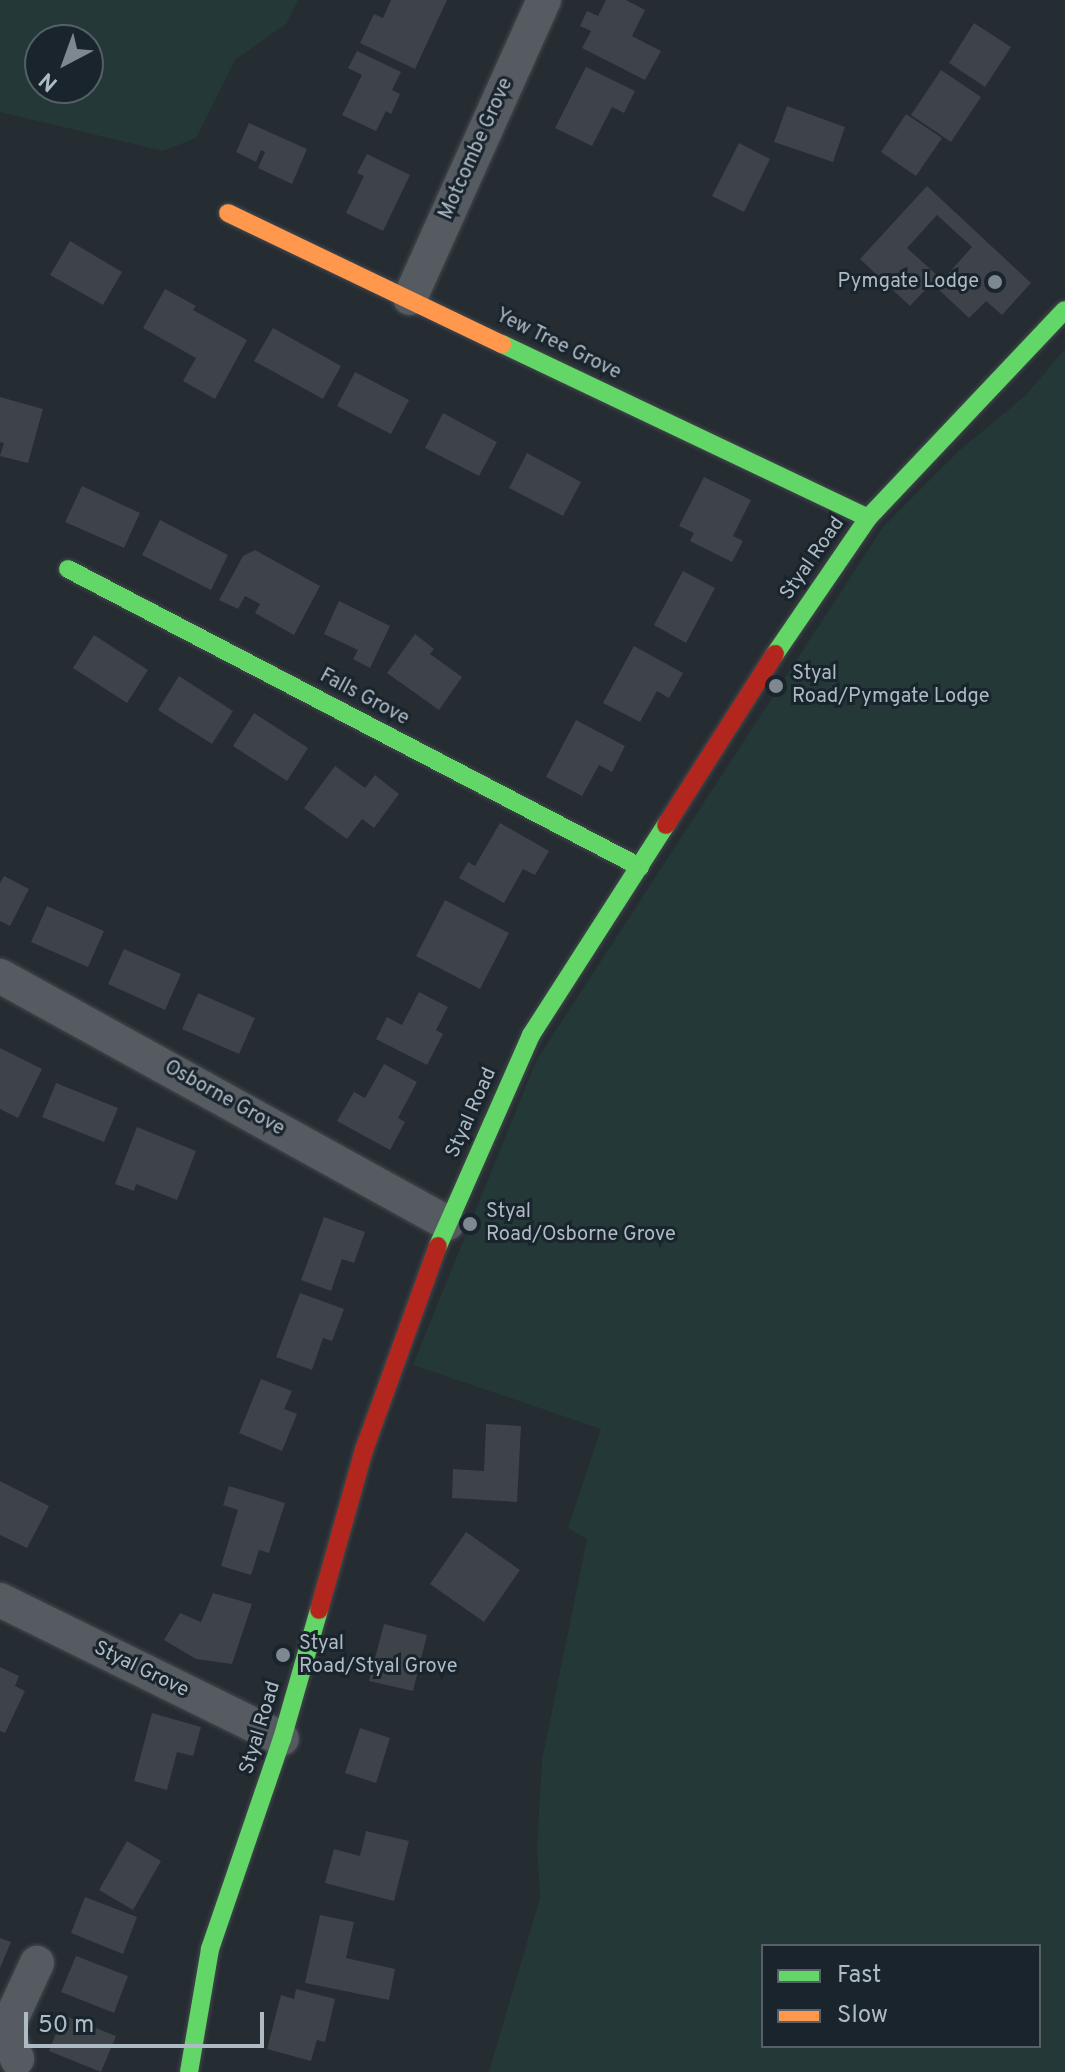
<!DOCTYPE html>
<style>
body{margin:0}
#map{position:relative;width:1065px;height:2072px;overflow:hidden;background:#252c32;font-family:Overpass,sans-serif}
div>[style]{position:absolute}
.green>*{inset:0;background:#233837}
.building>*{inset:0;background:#3d4348}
.roads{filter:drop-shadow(0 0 2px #42484c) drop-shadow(0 0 2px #42484c)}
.street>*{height:34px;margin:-17px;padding:0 17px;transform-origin:17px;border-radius:17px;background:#555b60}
.fast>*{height:18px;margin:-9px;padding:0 9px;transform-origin:9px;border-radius:9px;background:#63d668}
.slow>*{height:18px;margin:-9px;padding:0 9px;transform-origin:9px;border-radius:9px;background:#ff974d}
.jam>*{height:18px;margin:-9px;padding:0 9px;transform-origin:9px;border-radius:9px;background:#b3261e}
.dots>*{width:22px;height:22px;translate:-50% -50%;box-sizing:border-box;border:4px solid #19242c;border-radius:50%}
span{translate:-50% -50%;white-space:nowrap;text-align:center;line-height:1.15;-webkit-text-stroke:6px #19242c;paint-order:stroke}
.street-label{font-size:20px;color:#aebac4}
.poi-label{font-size:20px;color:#aebac4}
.right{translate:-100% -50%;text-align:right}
.left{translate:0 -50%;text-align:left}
.legend{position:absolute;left:761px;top:1944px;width:280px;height:104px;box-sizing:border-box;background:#19242c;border:2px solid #556069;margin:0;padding:10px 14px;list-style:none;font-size:24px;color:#aebac4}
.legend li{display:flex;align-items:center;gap:16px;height:40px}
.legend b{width:40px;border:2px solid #556069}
.north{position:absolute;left:24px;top:24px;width:80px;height:80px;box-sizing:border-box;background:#19242c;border:2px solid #556069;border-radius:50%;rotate:221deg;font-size:22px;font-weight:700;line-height:32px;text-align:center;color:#aebac4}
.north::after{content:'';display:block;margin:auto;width:28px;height:36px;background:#7e8891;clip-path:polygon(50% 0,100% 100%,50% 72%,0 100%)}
.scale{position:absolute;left:24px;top:2012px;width:240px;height:36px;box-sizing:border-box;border:4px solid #aebac4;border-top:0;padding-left:10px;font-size:24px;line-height:28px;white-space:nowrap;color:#aebac4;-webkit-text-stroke:6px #19242c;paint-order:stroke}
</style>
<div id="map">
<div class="green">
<div style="clip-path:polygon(evenodd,0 0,298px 0,286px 24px,235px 60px,196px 138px,163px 151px,0 112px,0 0,40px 40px,88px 40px,88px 88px,40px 88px,40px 40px)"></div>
<div style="clip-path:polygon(evenodd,1065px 349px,1065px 2072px,489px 2072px,540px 1898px,537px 1848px,542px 1760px,587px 1539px,568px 1528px,601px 1429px,413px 1365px,536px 1061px,883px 527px,960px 450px,1026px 395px,1065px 349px,763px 1946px,1039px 1946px,1039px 2046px,763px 2046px,763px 1946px)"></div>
</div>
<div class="building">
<div style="clip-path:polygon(391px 0,447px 0,415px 69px,360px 43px,374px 14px,383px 18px)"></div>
<div style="clip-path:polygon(606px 0,626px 0,645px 10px,632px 36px,661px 51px,645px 80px,582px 48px,591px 31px,580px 26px,587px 11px,598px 16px)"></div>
<div style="clip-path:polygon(974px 23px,1011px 47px,985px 87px,949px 63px)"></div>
<div style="clip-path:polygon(357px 51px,401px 72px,392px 90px,400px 94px,391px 114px,386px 111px,376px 131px,342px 115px,362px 75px,348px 68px)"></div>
<div style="clip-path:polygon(586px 67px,635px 91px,624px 113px,612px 107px,592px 146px,555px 128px)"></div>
<div style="clip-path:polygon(941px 70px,981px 97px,951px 142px,911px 115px)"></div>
<div style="clip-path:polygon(787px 106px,845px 127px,833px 162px,774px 142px)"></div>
<div style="clip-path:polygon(906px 114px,942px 138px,916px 176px,881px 152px)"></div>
<div style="clip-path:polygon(249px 123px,307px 149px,292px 184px,258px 168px,265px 152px,261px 150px,256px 162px,236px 152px)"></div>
<div style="clip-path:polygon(739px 143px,770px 159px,744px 212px,712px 196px)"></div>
<div style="clip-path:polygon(367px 154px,410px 175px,383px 231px,346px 213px,364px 176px,357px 173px)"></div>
<div style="clip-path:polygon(927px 186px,1031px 283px,1002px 315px,986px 301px,969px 318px,936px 287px,972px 247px,937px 215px,907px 248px,938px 276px,910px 306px,860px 259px)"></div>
<div style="clip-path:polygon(70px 241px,122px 272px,103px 305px,50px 275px)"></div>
<div style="clip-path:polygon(165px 289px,196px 306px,193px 310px,247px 340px,215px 399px,183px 381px,196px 358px,143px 328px)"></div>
<div style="clip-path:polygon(273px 328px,341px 366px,323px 399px,254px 361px)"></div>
<div style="clip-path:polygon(355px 372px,409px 400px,391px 434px,337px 406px)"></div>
<div style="clip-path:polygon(0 397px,43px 409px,28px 463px,0 456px,4px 443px,0 442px)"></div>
<div style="clip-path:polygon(443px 413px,497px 442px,479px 476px,425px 448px)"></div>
<div style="clip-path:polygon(527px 453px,581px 482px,563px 516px,509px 488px)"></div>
<div style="clip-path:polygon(704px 477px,751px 500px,733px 536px,743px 541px,732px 562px,690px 541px,694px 533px,679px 526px)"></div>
<div style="clip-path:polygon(82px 486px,140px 513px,124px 548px,65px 522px)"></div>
<div style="clip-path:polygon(160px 520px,228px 555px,211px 590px,142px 555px)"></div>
<div style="clip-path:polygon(255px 550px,320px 586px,294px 635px,255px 613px,260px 604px,245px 596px,238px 609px,219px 600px,243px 556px)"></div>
<div style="clip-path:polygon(683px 571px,715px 588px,686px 643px,654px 625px)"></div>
<div style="clip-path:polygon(339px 601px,390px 626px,370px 668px,353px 659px,358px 650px,324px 634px)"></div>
<div style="clip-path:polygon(415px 634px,434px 649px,430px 654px,462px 677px,439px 710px,387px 673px)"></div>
<div style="clip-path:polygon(94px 635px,148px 670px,127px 703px,73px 668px)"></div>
<div style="clip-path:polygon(634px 646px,683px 673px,669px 698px,657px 691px,640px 722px,603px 703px)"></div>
<div style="clip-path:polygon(179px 676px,233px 711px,212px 744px,158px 710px)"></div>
<div style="clip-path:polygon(254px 713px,308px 748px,287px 781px,233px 746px)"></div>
<div style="clip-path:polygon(576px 720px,625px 746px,612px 772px,599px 765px,582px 796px,546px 777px)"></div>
<div style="clip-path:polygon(335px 766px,365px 788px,375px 775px,399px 794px,374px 828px,362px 819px,347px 839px,304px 808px)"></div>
<div style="clip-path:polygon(500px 823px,549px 851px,535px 875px,523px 869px,504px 903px,459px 878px,468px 862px,475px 866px)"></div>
<div style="clip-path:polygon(4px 876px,29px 889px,10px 926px,0 921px,0 883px)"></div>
<div style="clip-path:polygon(445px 900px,509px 933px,480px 989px,416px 956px)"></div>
<div style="clip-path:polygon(47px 906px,104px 931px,88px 967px,31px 942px)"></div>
<div style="clip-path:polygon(124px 949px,181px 974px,165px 1010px,108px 984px)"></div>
<div style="clip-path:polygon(419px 992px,448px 1007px,436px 1030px,443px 1034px,427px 1065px,376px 1039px,387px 1017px,402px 1025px)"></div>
<div style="clip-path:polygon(198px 993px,255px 1018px,239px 1054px,182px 1029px)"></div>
<div style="clip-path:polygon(0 1048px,42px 1069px,18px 1118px,0 1109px)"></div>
<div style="clip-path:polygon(384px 1064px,417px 1082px,398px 1118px,405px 1122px,390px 1150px,337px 1121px,354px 1092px,365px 1098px)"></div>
<div style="clip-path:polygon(56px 1083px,118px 1108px,104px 1142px,42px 1117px)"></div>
<div style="clip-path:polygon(137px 1127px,196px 1151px,177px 1200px,136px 1184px,134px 1191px,115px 1184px)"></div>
<div style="clip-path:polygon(324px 1217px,365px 1232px,354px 1263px,342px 1259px,331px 1291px,301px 1280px)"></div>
<div style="clip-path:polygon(300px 1293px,344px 1309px,332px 1341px,323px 1338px,312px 1370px,276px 1357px)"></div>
<div style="clip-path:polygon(261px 1379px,292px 1391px,284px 1409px,297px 1414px,282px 1451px,239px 1433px)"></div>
<div style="clip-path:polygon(486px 1424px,521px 1426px,517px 1502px,452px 1498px,453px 1469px,484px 1471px)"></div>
<div style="clip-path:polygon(0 1481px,49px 1506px,27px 1548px,0 1535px)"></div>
<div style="clip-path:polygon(229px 1486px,285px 1503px,269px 1553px,259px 1550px,251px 1575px,221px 1566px,238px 1510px,223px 1505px)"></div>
<div style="clip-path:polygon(466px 1532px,520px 1570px,484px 1622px,430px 1584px)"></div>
<div style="clip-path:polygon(213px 1593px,252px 1604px,232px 1664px,196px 1659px,164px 1640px,180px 1613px,201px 1622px)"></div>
<div style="clip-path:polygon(384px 1624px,427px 1635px,413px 1691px,369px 1681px)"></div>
<div style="clip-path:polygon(0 1667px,19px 1676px,15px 1686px,25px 1691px,5px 1733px,0 1731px)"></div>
<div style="clip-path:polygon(152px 1713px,201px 1727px,193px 1756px,177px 1752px,167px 1790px,134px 1781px)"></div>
<div style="clip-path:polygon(360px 1728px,390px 1738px,376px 1783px,345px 1773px)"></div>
<div style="clip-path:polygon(366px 1831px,409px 1841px,394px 1901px,325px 1883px,334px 1849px,360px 1856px)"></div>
<div style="clip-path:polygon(127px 1841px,161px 1861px,133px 1910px,99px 1890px)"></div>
<div style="clip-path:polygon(85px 1897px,137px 1917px,123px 1954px,71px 1933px)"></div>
<div style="clip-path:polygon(320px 1915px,354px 1922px,346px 1958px,395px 1969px,389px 2000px,305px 1983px)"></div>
<div style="clip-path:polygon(0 1938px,11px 1942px,0 1968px)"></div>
<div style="clip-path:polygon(76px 1956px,128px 1976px,114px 2013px,61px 1992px)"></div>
<div style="clip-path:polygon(296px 1989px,335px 1999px,325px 2042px,317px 2040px,311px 2061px,267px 2049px,281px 1995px,294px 1999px)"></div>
<div style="clip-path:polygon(63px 2015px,116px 2036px,101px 2072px,49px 2051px)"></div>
</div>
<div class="roads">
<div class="street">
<div style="left:410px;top:298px;width:327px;rotate:-65.8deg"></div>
<div style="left:0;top:976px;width:511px;rotate:28.92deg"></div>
<div style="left:0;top:1600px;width:314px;rotate:26.2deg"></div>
<div style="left:6px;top:2030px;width:31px;rotate:69deg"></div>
<div style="left:0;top:2032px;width:6px;rotate:-18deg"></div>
<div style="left:6px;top:2030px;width:74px;rotate:-65.2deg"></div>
</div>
<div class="fast">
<div style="left:502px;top:344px;width:405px;rotate:25.4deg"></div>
<div style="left:68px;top:569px;width:645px;rotate:27.52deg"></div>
<div style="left:775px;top:654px;width:165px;rotate:-55.6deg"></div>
<div style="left:868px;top:518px;width:286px;rotate:-46.6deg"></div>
<div style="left:438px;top:1246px;width:231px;rotate:-66.2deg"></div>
<div style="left:531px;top:1035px;width:250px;rotate:-57.3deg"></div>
<div style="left:189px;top:2072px;width:125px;rotate:-80.3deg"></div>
<div style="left:210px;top:1949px;width:222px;rotate:-71.1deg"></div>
<div style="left:282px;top:1739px;width:134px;rotate:-74deg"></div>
</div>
<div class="slow">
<div style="left:228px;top:213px;width:304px;rotate:25.6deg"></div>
</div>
<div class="jam">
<div style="left:666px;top:825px;width:203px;rotate:-57.5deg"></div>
<div style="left:319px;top:1610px;width:166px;rotate:-74.3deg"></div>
<div style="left:364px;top:1450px;width:217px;rotate:-70.1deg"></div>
</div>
</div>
<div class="dots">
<div style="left:995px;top:282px;background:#7e8891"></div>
<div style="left:776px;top:686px;background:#7e8891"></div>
<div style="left:470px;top:1224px;background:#7e8891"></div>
<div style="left:283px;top:1655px;background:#7e8891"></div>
</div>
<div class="street-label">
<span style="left:477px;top:149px;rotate:-66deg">Motcombe Grove</span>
<span style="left:558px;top:345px;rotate:26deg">Yew Tree Grove</span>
<span style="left:813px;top:559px;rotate:-55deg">Styal Road</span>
<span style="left:364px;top:698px;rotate:28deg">Falls Grove</span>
<span style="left:224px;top:1099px;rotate:29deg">Osborne Grove</span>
<span style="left:472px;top:1113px;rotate:-66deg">Styal Road</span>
<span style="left:141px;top:1670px;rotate:26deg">Styal Grove</span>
<span style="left:261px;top:1728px;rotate:-73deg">Styal Road</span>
</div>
<div class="poi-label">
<span class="right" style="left:979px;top:282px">Pymgate Lodge</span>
<span class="left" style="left:792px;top:686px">Styal<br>Road/Pymgate Lodge</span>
<span class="left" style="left:486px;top:1224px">Styal<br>Road/Osborne Grove</span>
<span class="left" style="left:299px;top:1656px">Styal<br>Road/Styal Grove</span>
</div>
<ul class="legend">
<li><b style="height:10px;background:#63d668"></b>Fast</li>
<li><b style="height:10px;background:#ff974d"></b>Slow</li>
</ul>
<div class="north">N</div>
<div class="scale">50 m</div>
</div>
